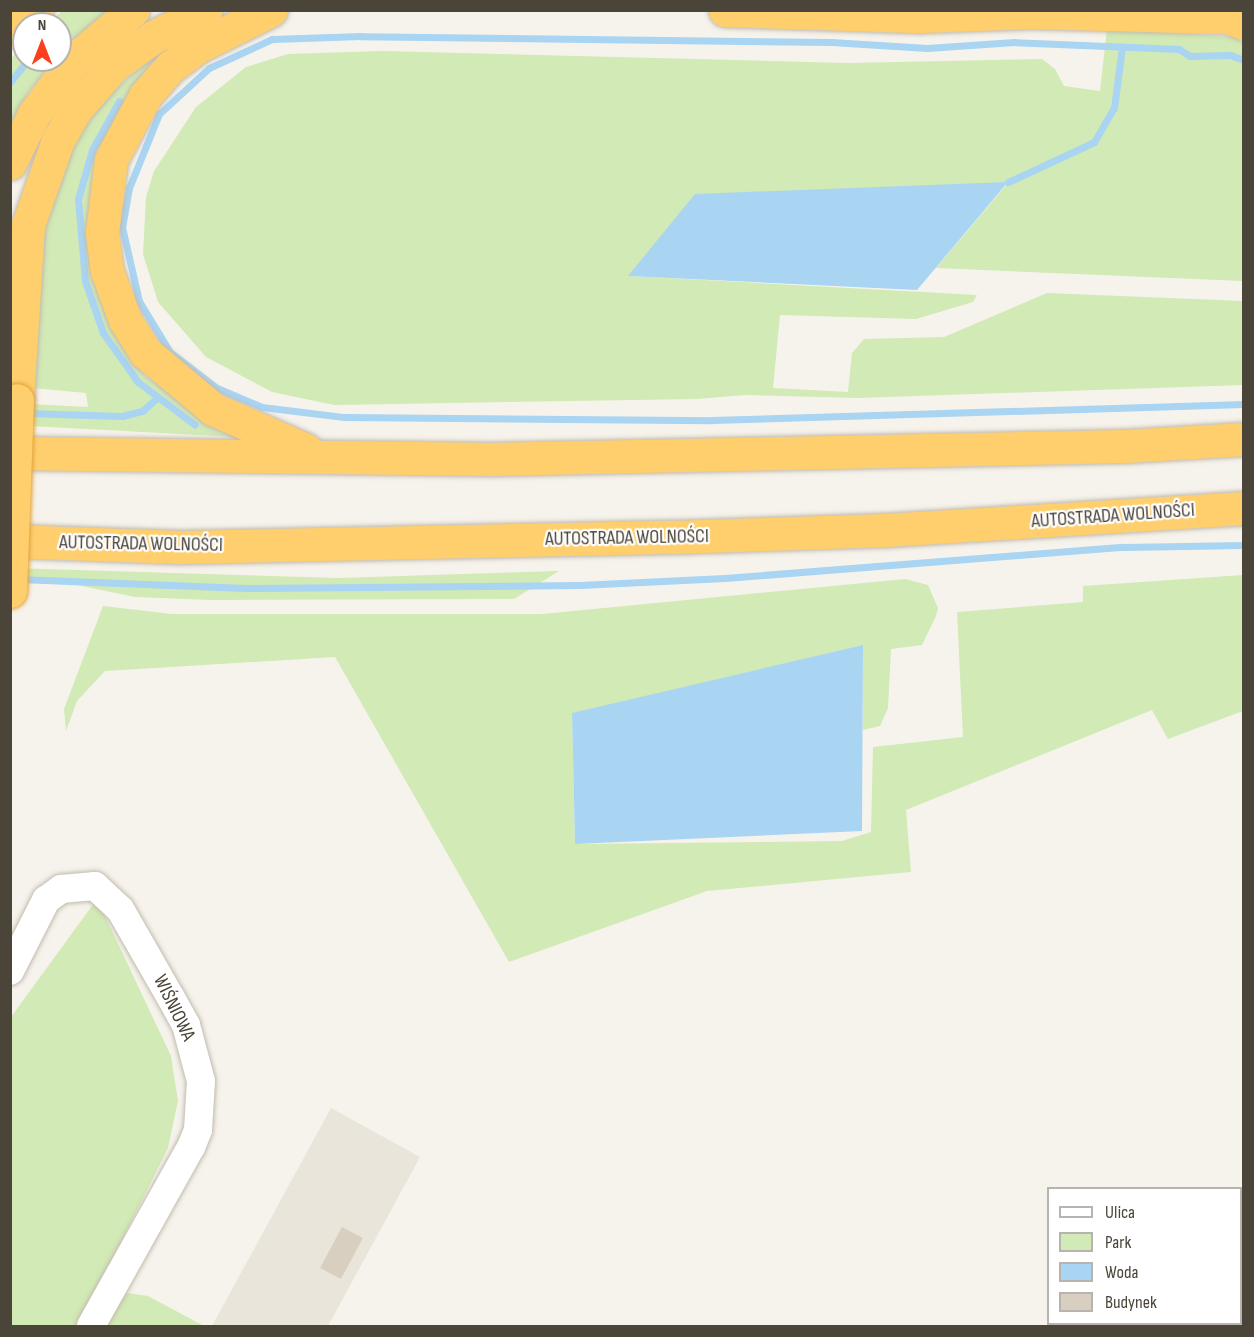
<!DOCTYPE html>
<meta charset="utf-8">
<style>
body{margin:0}
#map{position:relative;width:1254px;height:1337px;overflow:hidden;background:#f6f3ec;font-family:"Sofia Sans Condensed",sans-serif}
div>[style]{position:absolute}
.residential>*{inset:0;background:#eae5da}
.green>*{inset:0;background:#d2eab5}
.water>*{inset:0;background:#a9d4f2}
.stream>*{height:7px;margin:-3.5px;padding:0 3.5px;transform-origin:3.5px;border-radius:3.5px;background:#a9d4f2}
.building>*{inset:0;background:#d8cfc1}
.roads{filter:drop-shadow(0 0 2px #c2bbae) drop-shadow(0 0 2px #c2bbae)}
.minor>*{height:28px;margin:-14px;padding:0 14px;transform-origin:14px;border-radius:14px;background:#fff}
.highway>*{height:33px;margin:-16.5px;padding:0 16.5px;transform-origin:16.5px;border-radius:16.5px;background:#ffcf6e}
.bridges{filter:drop-shadow(0 0 2px #e0a43c) drop-shadow(0 0 2px #e0a43c)}
.highway-bridge>*{height:33px;margin:-16.5px;padding:0 16.5px;transform-origin:16.5px;border-radius:16.5px;background:#ffcf6e}
span{translate:-50% -50%;white-space:nowrap;text-align:center;line-height:1.15;-webkit-text-stroke:4.5px #fff;paint-order:stroke}
.street-label{font-size:20px;color:#4b4439}
.frame{position:absolute;inset:0;border:12px solid #4b4439;pointer-events:none}
.legend{position:absolute;left:1047px;top:1187px;width:195px;height:138px;box-sizing:border-box;background:#fff;border:2px solid #b7b4b0;margin:0;padding:8px 10px;list-style:none;font-size:18px;color:#4b4439}
.legend li{display:flex;align-items:center;gap:12px;height:30px}
.legend b{width:30px;border:2px solid #b7b4b0}
.north{position:absolute;left:12px;top:12px;width:60px;height:60px;box-sizing:border-box;background:#fff;border:2px solid #b7b4b0;border-radius:50%;rotate:0deg;font-size:16px;font-weight:700;line-height:24px;text-align:center;color:#4b4439}
.north::after{content:'';display:block;margin:auto;width:21px;height:27px;background:#fc3f1d;clip-path:polygon(50% 0,100% 100%,50% 72%,0 100%)}
</style>
<div id="map">
<div class="residential">
<div style="clip-path:polygon(331px 1108px,420px 1157px,328px 1326px,212px 1326px)"></div>
</div>
<div class="green">
<div style="clip-path:polygon(62px 11px,110px 11px,60px 54px,60px 24px,47px 24px)"></div>
<div style="clip-path:polygon(223px 20px,121px 109px,109px 323px,145px 376px,236px 437px,11px 425px,10px 403px,88px 407px,86px 393px,32px 388px,45px 222px,59px 168px,90px 112px,153px 56px)"></div>
<div style="clip-path:polygon(1107px 29px,1234px 37px,1243px 42px,1243px 281px,936px 268px,1008px 183px,629px 276px,977px 295px,973px 302px,916px 319px,780px 315px,773px 388px,848px 392px,852px 353px,864px 339px,944px 337px,1047px 293px,1243px 301px,1243px 385px,858px 398px,745px 395px,696px 399px,334px 405px,272px 392px,206px 357px,158px 302px,143px 254px,146px 197px,154px 171px,196px 107px,246px 67px,288px 54px,382px 51px,848px 63px,1042px 59px,1055px 69px,1064px 86px,1100px 91px)"></div>
<div style="clip-path:polygon(24px 46px,24px 60px,54px 60px,28px 93px,11px 128px,11px 58px)"></div>
<div style="clip-path:polygon(11px 568px,339px 578px,559px 571px,514px 599px,211px 600px,135px 597px,48px 579px,11px 579px)"></div>
<div style="clip-path:polygon(1243px 575px,1243px 711px,1168px 739px,1152px 710px,906px 810px,911px 872px,707px 891px,509px 962px,335px 657px,105px 671px,77px 701px,66px 731px,64px 709px,103px 606px,172px 614px,542px 614px,905px 579px,928px 585px,938px 608px,936px 616px,922px 645px,891px 649px,888px 708px,880px 726px,863px 730px,863px 645px,572px 714px,575px 844px,842px 841px,871px 832px,873px 747px,963px 737px,957px 612px,1083px 602px,1083px 586px)"></div>
<div style="clip-path:polygon(97px 899px,171px 1056px,178px 1101px,168px 1148px,79px 1326px,11px 1326px,11px 1017px)"></div>
<div style="clip-path:polygon(128px 1293px,148px 1296px,204px 1326px,100px 1326px,115px 1297px)"></div>
</div>
<div class="water">
<div style="clip-path:polygon(1008px 182px,917px 290px,628px 276px,695px 194px)"></div>
<div style="clip-path:polygon(863px 645px,862px 831px,575px 844px,572px 713px)"></div>
</div>
<div class="stream">
<div style="left:1244px;top:60px;width:15px;rotate:-160deg"></div>
<div style="left:1230px;top:55px;width:40px;rotate:178.6deg"></div>
<div style="left:1190px;top:56px;width:13px;rotate:-148deg"></div>
<div style="left:1179px;top:49px;width:165px;rotate:-177.6deg"></div>
<div style="left:1014px;top:42px;width:87px;rotate:176.1deg"></div>
<div style="left:927px;top:48px;width:96px;rotate:-176.4deg"></div>
<div style="left:831px;top:42px;width:470px;rotate:-179.3deg"></div>
<div style="left:361px;top:36px;width:89px;rotate:178.1deg"></div>
<div style="left:272px;top:39px;width:69px;rotate:155.3deg"></div>
<div style="left:209px;top:68px;width:68px;rotate:137.4deg"></div>
<div style="left:159px;top:114px;width:80px;rotate:112.1deg"></div>
<div style="left:129px;top:188px;width:40px;rotate:100deg"></div>
<div style="left:122px;top:227px;width:76px;rotate:77.1deg"></div>
<div style="left:139px;top:301px;width:60px;rotate:58.7deg"></div>
<div style="left:170px;top:352px;width:59px;rotate:37.5deg"></div>
<div style="left:217px;top:388px;width:49px;rotate:22.9deg"></div>
<div style="left:262px;top:407px;width:83px;rotate:7deg"></div>
<div style="left:344px;top:417px;width:368px;rotate:0.5deg"></div>
<div style="left:712px;top:420px;width:532px;rotate:-1.72deg"></div>
<div style="left:10px;top:82px;width:28px;rotate:-51deg"></div>
<div style="left:119px;top:101px;width:56px;rotate:118.9deg"></div>
<div style="left:92px;top:150px;width:51px;rotate:105.9deg"></div>
<div style="left:78px;top:199px;width:82px;rotate:85.1deg"></div>
<div style="left:85px;top:281px;width:55px;rotate:70.9deg"></div>
<div style="left:103px;top:333px;width:60px;rotate:54.5deg"></div>
<div style="left:138px;top:382px;width:71px;rotate:37deg"></div>
<div style="left:1008px;top:182px;width:95px;rotate:-24.9deg"></div>
<div style="left:1094px;top:142px;width:39px;rotate:-60deg"></div>
<div style="left:1114px;top:108px;width:62px;rotate:-82.5deg"></div>
<div style="left:25px;top:413px;width:97px;rotate:1.8deg"></div>
<div style="left:122px;top:416px;width:21px;rotate:-14deg"></div>
<div style="left:142px;top:411px;width:20px;rotate:-41deg"></div>
<div style="left:19px;top:579px;width:227px;rotate:2.3deg"></div>
<div style="left:246px;top:588px;width:334px;rotate:-0.5deg"></div>
<div style="left:580px;top:585px;width:145px;rotate:-2.8deg"></div>
<div style="left:725px;top:578px;width:399px;rotate:-4.5deg"></div>
<div style="left:1123px;top:547px;width:121px;rotate:-0.9deg"></div>
</div>
<div class="building">
<div style="clip-path:polygon(342px 1227px,363px 1238px,341px 1279px,320px 1268px)"></div>
</div>
<div class="roads">
<div class="minor">
<div style="left:10px;top:971px;width:80px;rotate:-63.1deg"></div>
<div style="left:46px;top:900px;width:19px;rotate:-36deg"></div>
<div style="left:61px;top:889px;width:34px;rotate:-5deg"></div>
<div style="left:95px;top:886px;width:34px;rotate:43deg"></div>
<div style="left:120px;top:909px;width:103px;rotate:60.2deg"></div>
<div style="left:171px;top:998px;width:31px;rotate:61deg"></div>
<div style="left:186px;top:1025px;width:58px;rotate:75deg"></div>
<div style="left:201px;top:1081px;width:49px;rotate:93.5deg"></div>
<div style="left:198px;top:1130px;width:18px;rotate:112deg"></div>
<div style="left:191px;top:1147px;width:205px;rotate:119.2deg"></div>
</div>
<div class="highway">
<div style="left:271px;top:10px;width:80px;rotate:153.4deg"></div>
<div style="left:199px;top:46px;width:34px;rotate:144deg"></div>
<div style="left:171px;top:66px;width:40px;rotate:131deg"></div>
<div style="left:145px;top:96px;width:72px;rotate:118deg"></div>
<div style="left:111px;top:160px;width:73px;rotate:97.1deg"></div>
<div style="left:102px;top:232px;width:39px;rotate:83deg"></div>
<div style="left:107px;top:271px;width:52px;rotate:69.8deg"></div>
<div style="left:125px;top:320px;width:38px;rotate:58deg"></div>
<div style="left:145px;top:352px;width:89px;rotate:40deg"></div>
<div style="left:213px;top:409px;width:102px;rotate:23.8deg"></div>
<div style="left:725px;top:10px;width:196px;rotate:1.8deg"></div>
<div style="left:921px;top:16px;width:111px;rotate:-2.1deg"></div>
<div style="left:1032px;top:12px;width:195px;rotate:1.5deg"></div>
<div style="left:1227px;top:17px;width:18px;rotate:19deg"></div>
<div style="left:10px;top:31px;width:34px;rotate:-38deg"></div>
<div style="left:10px;top:163px;width:55px;rotate:-63.9deg"></div>
<div style="left:34px;top:114px;width:67px;rotate:-53.5deg"></div>
<div style="left:74px;top:60px;width:77px;rotate:-40.3deg"></div>
<div style="left:17px;top:400px;width:175px;rotate:-86.4deg"></div>
<div style="left:28px;top:225px;width:90px;rotate:-70.6deg"></div>
<div style="left:58px;top:140px;width:34px;rotate:-60deg"></div>
<div style="left:75px;top:110px;width:58px;rotate:-49.2deg"></div>
<div style="left:113px;top:66px;width:49px;rotate:-35.9deg"></div>
<div style="left:153px;top:37px;width:59px;rotate:-27deg"></div>
<div style="left:10px;top:453px;width:483px;rotate:0.7deg"></div>
<div style="left:493px;top:459px;width:632px;rotate:-1.18deg"></div>
<div style="left:1125px;top:446px;width:119px;rotate:-3.4deg"></div>
<div style="left:10px;top:541px;width:170px;rotate:2deg"></div>
<div style="left:180px;top:547px;width:493px;rotate:-1.2deg"></div>
<div style="left:673px;top:537px;width:213px;rotate:-1.9deg"></div>
<div style="left:886px;top:530px;width:359px;rotate:-3.5deg"></div>
</div>
</div>
<div class="bridges">
<div class="highway-bridge">
<div style="left:10px;top:591px;width:191px;rotate:-87.9deg"></div>
</div>
</div>
<div class="street-label">
<span style="left:1113px;top:516px;rotate:-4deg">AUTOSTRADA WOLNOŚCI</span>
<span style="left:627px;top:538px;rotate:-1deg">AUTOSTRADA WOLNOŚCI</span>
<span style="left:141px;top:544px;rotate:1deg">AUTOSTRADA WOLNOŚCI</span>
<span style="left:174px;top:1008px;rotate:64deg">WIŚNIOWA</span>
</div>
<div class="frame"></div>
<ul class="legend">
<li><b style="height:8px;background:#fff"></b>Ulica</li>
<li><b style="height:16px;background:#d2eab5"></b>Park</li>
<li><b style="height:16px;background:#a9d4f2"></b>Woda</li>
<li><b style="height:16px;background:#d8cfc1"></b>Budynek</li>
</ul>
<div class="north">N</div>
</div>
